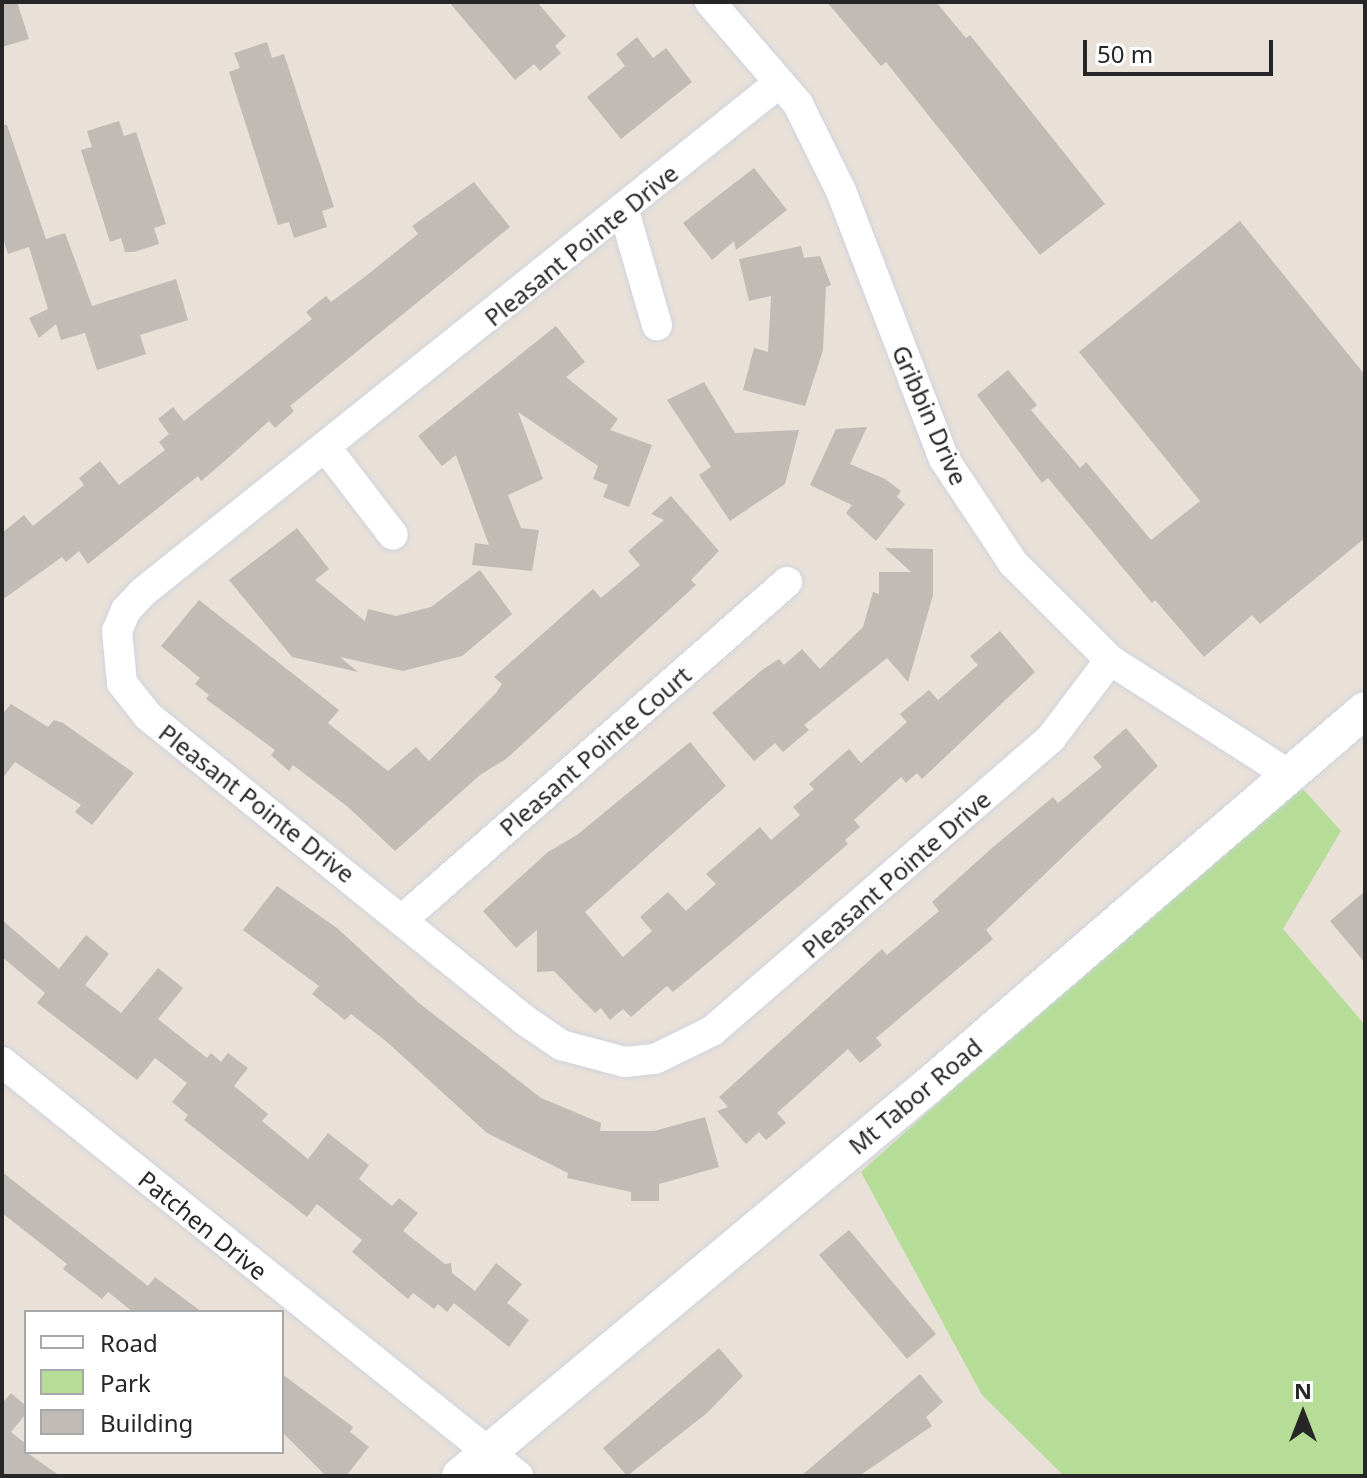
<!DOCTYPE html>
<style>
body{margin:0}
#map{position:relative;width:1367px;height:1478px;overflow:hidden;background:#e9e0d8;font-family:"Noto Sans",sans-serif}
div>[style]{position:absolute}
.green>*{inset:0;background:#b5dd97}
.building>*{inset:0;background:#c1bab5}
.roads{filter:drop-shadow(0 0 2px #ced3df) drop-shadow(0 0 2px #ced3df)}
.minor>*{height:30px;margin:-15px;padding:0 15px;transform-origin:15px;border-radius:15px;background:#fff}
.tertiary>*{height:36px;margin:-18px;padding:0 18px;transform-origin:18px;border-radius:18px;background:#fff}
span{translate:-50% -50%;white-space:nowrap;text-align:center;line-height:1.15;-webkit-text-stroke:6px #fff;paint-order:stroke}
.street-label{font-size:24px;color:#262626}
.frame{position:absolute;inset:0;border:4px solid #262626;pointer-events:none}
.legend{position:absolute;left:24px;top:1310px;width:260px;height:144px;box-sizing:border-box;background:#fff;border:2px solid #a8a8a8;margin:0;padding:10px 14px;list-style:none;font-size:24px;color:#262626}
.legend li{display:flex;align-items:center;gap:16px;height:40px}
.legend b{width:40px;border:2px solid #a8a8a8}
.north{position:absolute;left:1263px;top:1374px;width:80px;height:80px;-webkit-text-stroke:6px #fff;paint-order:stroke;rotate:0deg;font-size:22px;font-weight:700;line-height:32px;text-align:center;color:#262626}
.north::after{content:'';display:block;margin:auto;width:28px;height:36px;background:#262626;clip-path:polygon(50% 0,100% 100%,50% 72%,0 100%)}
.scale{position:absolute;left:1083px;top:40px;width:190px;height:36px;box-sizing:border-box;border:4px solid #262626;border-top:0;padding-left:10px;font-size:24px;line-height:28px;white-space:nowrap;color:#262626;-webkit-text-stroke:6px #fff;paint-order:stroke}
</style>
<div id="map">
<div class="green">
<div style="clip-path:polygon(1304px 790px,1341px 831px,1283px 929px,1365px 1025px,1365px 1476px,1064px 1476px,982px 1395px,861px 1172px,1284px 791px)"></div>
</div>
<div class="building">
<div style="clip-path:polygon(2px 2px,17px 2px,29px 39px,2px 47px)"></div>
<div style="clip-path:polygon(449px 2px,537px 2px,566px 36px,555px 46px,561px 53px,540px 71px,534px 64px,515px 80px)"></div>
<div style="clip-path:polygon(827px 2px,936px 2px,966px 38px,970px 35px,1105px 204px,1040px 255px,886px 62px,881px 66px)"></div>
<div style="clip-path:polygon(637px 37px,653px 58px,666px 48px,692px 82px,621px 139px,587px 97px,625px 66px,616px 54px)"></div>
<div style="clip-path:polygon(267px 42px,272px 58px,284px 54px,334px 207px,322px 211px,327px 227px,294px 238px,289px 222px,278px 225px,229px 72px,240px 68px,234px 53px)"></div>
<div style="clip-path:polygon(119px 121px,124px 136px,136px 132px,166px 224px,154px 228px,159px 244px,134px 252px,125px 252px,121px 238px,110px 242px,81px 150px,92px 147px,87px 131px)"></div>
<div style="clip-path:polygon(2px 125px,7px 125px,46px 239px,65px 233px,92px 306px,176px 279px,188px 320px,140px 335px,146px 354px,97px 370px,85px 333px,61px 340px,56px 324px,39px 338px,29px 318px,48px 309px,29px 247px,8px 254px,2px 235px)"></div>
<div style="clip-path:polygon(754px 168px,787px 210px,736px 250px,734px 241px,712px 260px,683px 223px)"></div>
<div style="clip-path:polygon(474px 182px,510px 227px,290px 406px,294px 411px,275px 428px,269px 421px,219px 466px,201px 481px,198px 476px,88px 564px,79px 551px,66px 562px,62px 557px,2px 600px,2px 533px,24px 515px,33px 526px,84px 485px,79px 478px,100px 461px,119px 485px,165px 450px,159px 442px,169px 434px,158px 419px,173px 407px,184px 421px,312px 319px,306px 312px,326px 296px,331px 302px,366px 276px,418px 234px,412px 226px)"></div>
<div style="clip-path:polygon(1240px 221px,1365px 375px,1365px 538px,1260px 624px,1252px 615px,1204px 657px,1155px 600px,1152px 603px,1048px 478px,1042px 483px,977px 395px,1008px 370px,1037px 405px,1031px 410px,1080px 468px,1086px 462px,1151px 540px,1200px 501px,1079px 352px)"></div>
<div style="clip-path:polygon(801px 246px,804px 258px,820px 256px,831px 285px,826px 287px,823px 350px,805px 406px,743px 390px,754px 348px,768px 352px,771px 296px,749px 301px,739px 259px)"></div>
<div style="clip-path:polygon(556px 326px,585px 362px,566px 377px,618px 419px,610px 430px,652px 445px,629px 507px,603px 497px,608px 485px,593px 479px,598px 466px,518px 412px,543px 479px,508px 495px,521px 528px,539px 530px,532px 571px,472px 565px,475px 543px,489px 545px,456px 455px,442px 466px,418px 436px)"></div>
<div style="clip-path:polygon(704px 382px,735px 433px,799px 430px,785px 484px,730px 521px,699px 475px,711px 467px,667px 400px)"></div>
<div style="clip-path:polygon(867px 427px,850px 464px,885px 479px,901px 491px,897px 497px,905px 504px,876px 541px,846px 513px,852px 505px,810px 485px,836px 429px)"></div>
<div style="clip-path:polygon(671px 496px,719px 551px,691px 580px,696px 585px,506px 759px,480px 775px,395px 851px,348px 807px,293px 765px,289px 771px,271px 755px,275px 750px,206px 699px,209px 695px,195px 684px,200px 678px,161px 646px,199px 600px,339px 710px,328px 723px,388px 771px,416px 747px,429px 761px,496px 693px,502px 684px,494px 677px,593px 589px,601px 598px,640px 565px,628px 551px,664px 520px,651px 514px)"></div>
<div style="clip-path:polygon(297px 528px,329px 569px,315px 580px,365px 621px,368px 609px,396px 616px,431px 607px,480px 570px,512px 614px,462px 656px,403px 671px,340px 657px,358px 672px,292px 657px,229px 580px)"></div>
<div style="clip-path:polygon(885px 548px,933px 549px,933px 595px,908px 682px,887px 658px,804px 725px,809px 730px,783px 752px,775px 743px,754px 761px,712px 713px,762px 670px,779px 659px,784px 665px,802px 649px,820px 669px,863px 627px,873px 592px,879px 594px,879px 572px,911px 572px)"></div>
<div style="clip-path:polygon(1000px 631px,1035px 672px,922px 779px,917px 773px,906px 783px,901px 777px,854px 820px,860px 827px,845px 840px,848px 844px,797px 888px,673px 992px,667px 986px,631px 1017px,623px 1009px,610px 1020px,601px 1008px,595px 1013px,554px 971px,537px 972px,537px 930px,516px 948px,483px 911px,548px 852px,577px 835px,690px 742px,726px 786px,585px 912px,623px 957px,652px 931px,640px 917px,668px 892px,686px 911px,716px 884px,706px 874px,760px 827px,771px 840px,800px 815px,793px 807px,814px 789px,809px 784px,849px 749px,861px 763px,907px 722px,900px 714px,929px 690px,938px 700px,978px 665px,970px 656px)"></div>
<div style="clip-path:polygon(11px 704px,48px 727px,54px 720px,63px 723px,134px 773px,92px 825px,75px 812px,81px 805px,15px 762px,2px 779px,2px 715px)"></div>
<div style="clip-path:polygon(1126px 728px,1158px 766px,986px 930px,993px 939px,876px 1038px,882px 1045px,860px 1063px,848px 1049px,777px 1113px,786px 1123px,766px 1140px,759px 1132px,746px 1144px,717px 1111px,728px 1107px,719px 1097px,882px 949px,887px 955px,939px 911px,932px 902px,992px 848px,1053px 797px,1058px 803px,1102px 767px,1093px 757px)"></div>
<div style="clip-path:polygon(277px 886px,337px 928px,419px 1003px,541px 1098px,601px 1123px,600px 1131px,654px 1131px,705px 1117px,719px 1167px,659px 1184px,659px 1201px,631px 1201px,631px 1192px,567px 1178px,568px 1173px,487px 1133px,387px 1042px,351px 1014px,345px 1020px,312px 994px,319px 986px,243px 930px)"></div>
<div style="clip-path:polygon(1365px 891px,1365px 963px,1330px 921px)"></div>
<div style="clip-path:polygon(2px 920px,59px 969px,86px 935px,109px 954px,85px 985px,121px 1013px,158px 968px,183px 988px,158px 1019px,207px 1058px,211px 1053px,221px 1062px,228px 1053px,248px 1068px,234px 1086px,268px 1114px,262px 1121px,308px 1159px,328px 1133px,369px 1165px,359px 1179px,392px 1206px,399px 1198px,418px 1213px,403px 1231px,445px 1264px,451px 1263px,452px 1273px,475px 1291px,496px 1263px,522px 1284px,507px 1303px,529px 1320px,509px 1347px,454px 1303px,447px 1312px,438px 1304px,434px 1309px,413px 1293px,408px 1299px,352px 1252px,362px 1240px,317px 1204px,307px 1217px,184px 1120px,188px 1115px,172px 1102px,187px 1083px,155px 1058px,137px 1080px,37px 1003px,45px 993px,2px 957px)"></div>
<div style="clip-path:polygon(2px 1172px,148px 1286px,155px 1277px,202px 1312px,133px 1312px,108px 1292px,102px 1299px,63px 1269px,67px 1264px,2px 1213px)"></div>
<div style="clip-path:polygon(849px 1230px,936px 1334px,907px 1359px,819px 1255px)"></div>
<div style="clip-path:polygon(719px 1348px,743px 1376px,707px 1413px,627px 1476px,603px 1448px)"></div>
<div style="clip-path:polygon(282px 1374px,353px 1427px,350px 1432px,369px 1447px,346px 1476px,326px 1476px,282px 1432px)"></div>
<div style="clip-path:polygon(920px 1374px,943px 1402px,926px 1417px,932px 1426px,859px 1476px,801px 1476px)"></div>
<div style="clip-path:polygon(11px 1393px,26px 1406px,26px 1414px,11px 1432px,26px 1444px,26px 1452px,60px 1476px,2px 1476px,2px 1404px)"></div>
</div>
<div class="roads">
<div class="minor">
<div style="left:710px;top:2px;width:135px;rotate:49.2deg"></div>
<div style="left:798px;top:104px;width:97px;rotate:63.7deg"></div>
<div style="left:841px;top:191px;width:287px;rotate:69deg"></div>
<div style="left:944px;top:459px;width:125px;rotate:56.4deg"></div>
<div style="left:1013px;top:563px;width:137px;rotate:45deg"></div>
<div style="left:1110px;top:660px;width:213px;rotate:32.7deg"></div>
<div style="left:779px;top:83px;width:815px;rotate:141.33deg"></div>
<div style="left:143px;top:592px;width:25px;rotate:133deg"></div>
<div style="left:126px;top:610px;width:23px;rotate:113deg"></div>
<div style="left:117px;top:631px;width:52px;rotate:84.5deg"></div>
<div style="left:122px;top:683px;width:42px;rotate:51.8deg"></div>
<div style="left:148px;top:716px;width:482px;rotate:38.9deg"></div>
<div style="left:523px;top:1019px;width:46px;rotate:34.4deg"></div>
<div style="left:561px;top:1045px;width:66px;rotate:14.9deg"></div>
<div style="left:625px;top:1062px;width:30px;rotate:-6deg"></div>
<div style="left:655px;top:1059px;width:64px;rotate:-26.2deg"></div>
<div style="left:712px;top:1031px;width:448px;rotate:-40.8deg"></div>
<div style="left:1051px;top:738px;width:98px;rotate:-52.9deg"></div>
<div style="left:624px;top:211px;width:119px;rotate:73.9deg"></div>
<div style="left:327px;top:449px;width:108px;rotate:52.5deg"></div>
<div style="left:403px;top:919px;width:511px;rotate:-41.27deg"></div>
<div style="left:2px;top:1062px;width:662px;rotate:38.74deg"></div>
</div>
<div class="tertiary">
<div style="left:460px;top:1476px;width:609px;rotate:-39.81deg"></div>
<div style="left:928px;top:1086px;width:576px;rotate:-40.71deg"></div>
</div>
</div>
<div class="street-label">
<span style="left:581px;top:245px;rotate:-39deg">Pleasant Pointe Drive</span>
<span style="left:930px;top:415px;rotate:66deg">Gribbin Drive</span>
<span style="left:595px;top:751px;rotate:-41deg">Pleasant Pointe Court</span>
<span style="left:257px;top:803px;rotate:38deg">Pleasant Pointe Drive</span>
<span style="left:896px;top:874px;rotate:-41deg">Pleasant Pointe Drive</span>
<span style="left:915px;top:1096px;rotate:-40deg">Mt Tabor Road</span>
<span style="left:203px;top:1225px;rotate:39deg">Patchen Drive</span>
</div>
<div class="frame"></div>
<ul class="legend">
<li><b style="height:10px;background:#fff"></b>Road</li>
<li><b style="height:22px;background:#b5dd97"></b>Park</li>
<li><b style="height:22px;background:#c1bab5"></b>Building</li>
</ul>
<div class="north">N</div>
<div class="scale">50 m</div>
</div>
